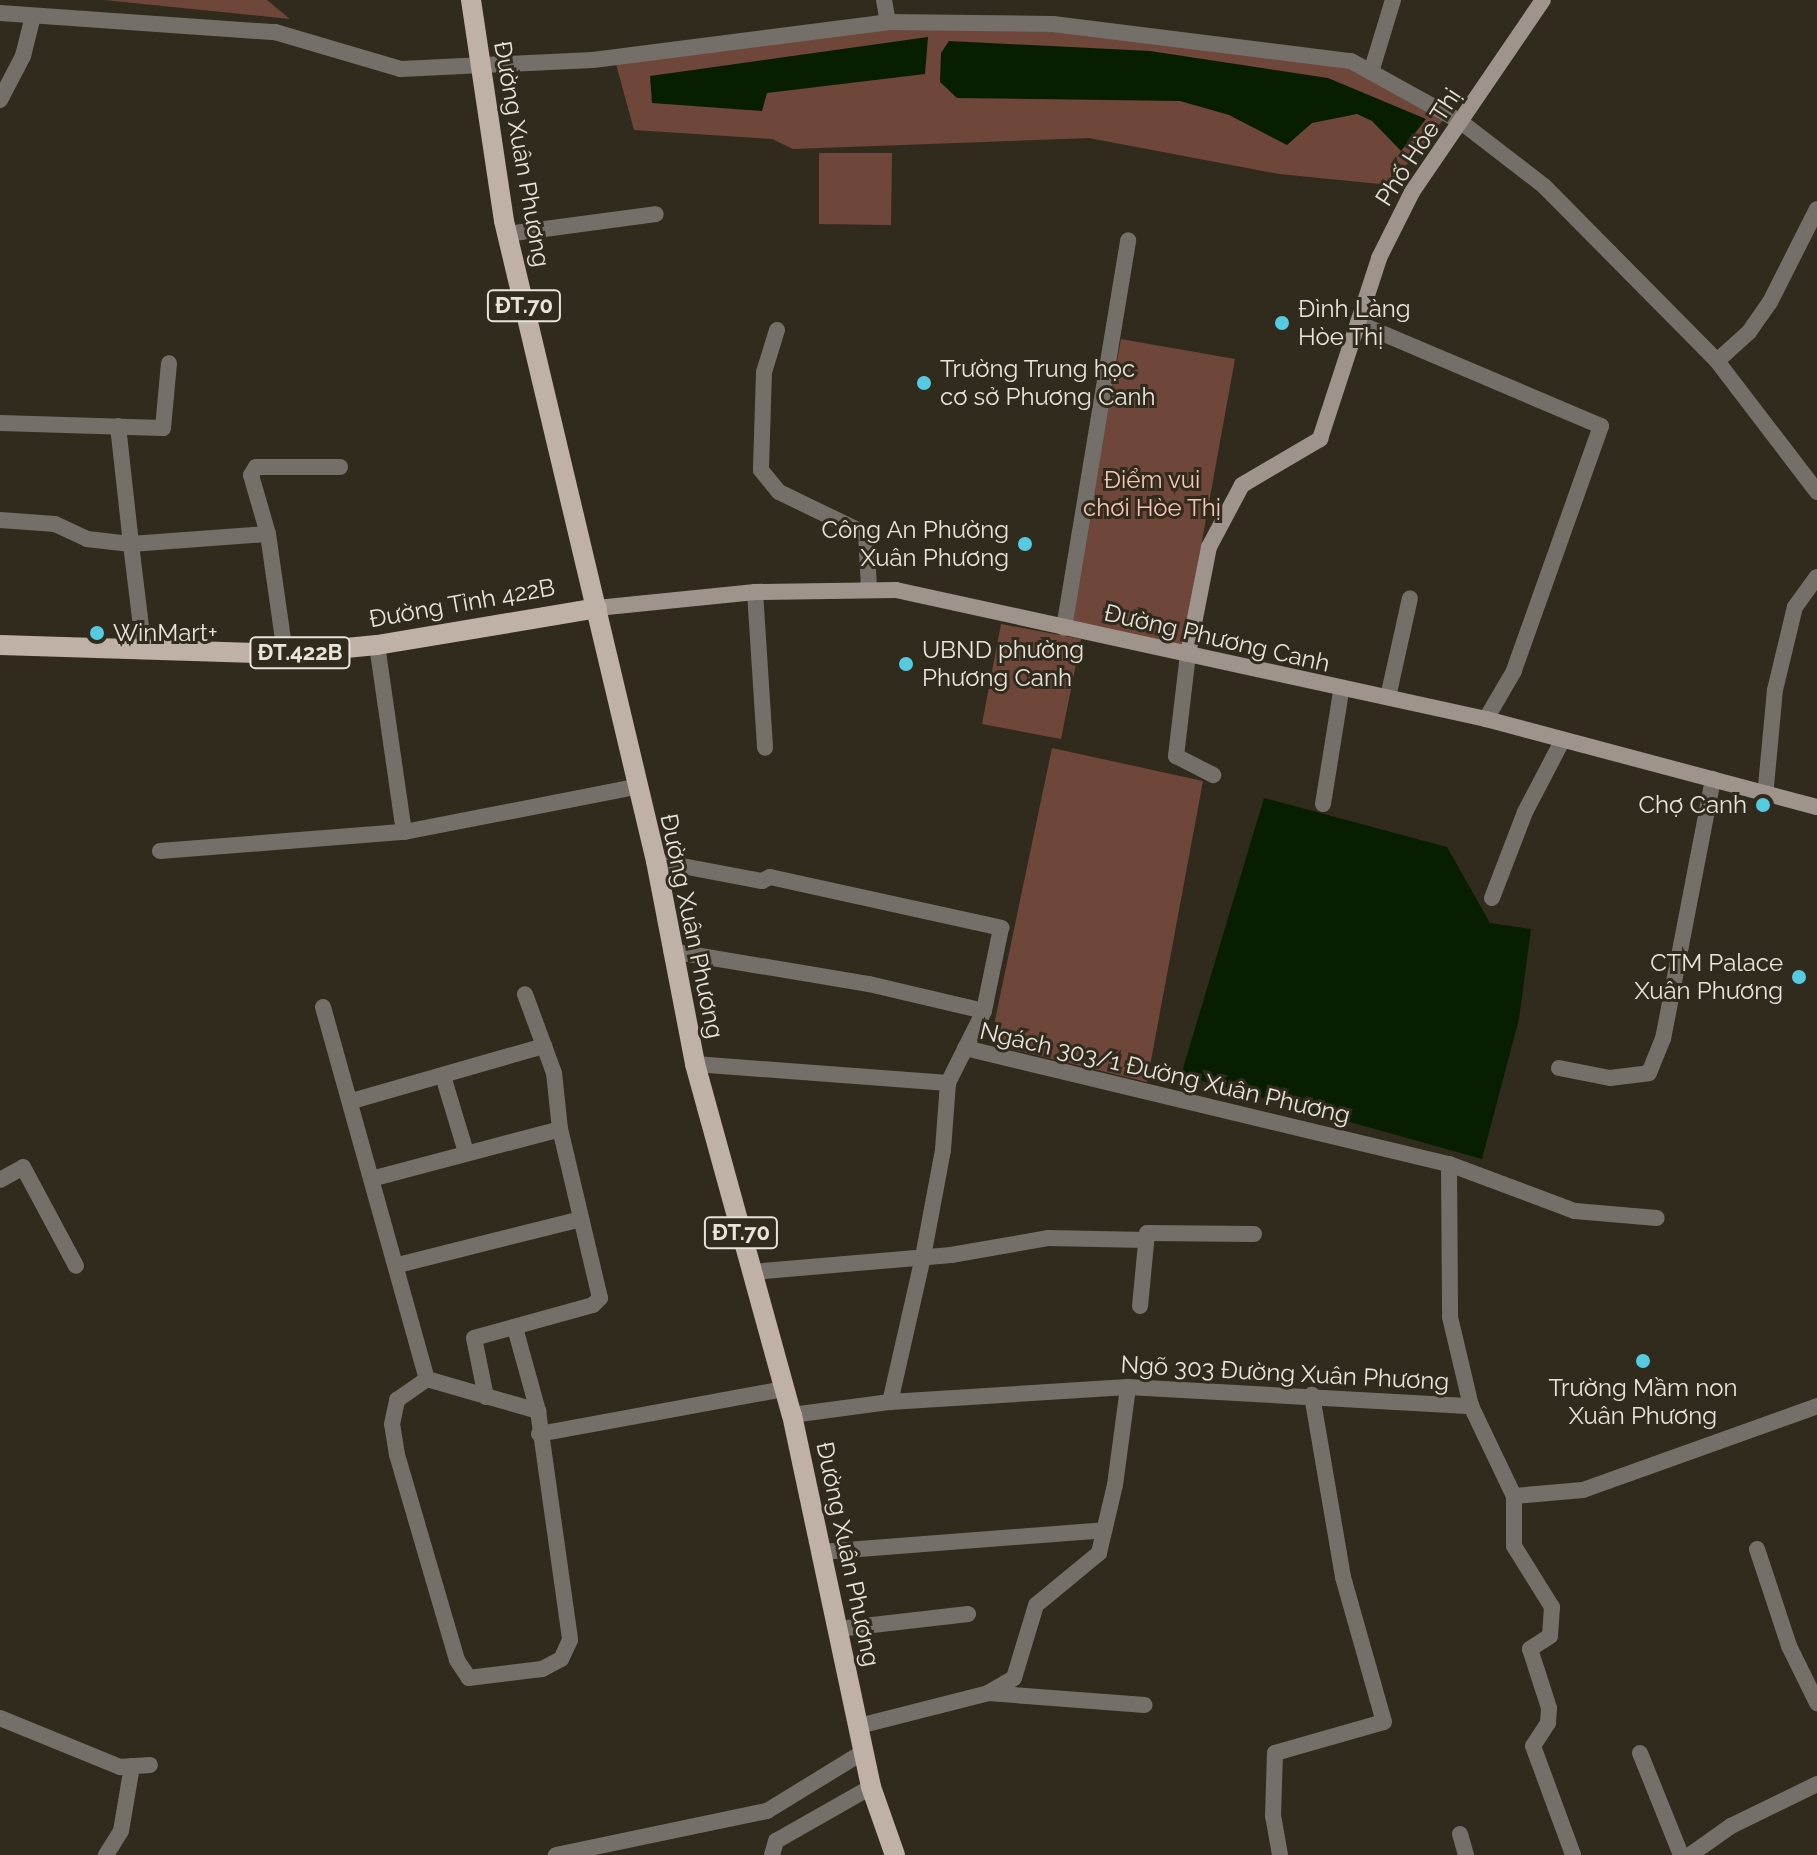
<!DOCTYPE html>
<meta charset="utf-8">
<style>
body{margin:0}
#map{position:relative;width:1817px;height:1855px;overflow:hidden;background:#312b1d;font-family:Raleway,sans-serif}
div>[style]{position:absolute}
.green>*{inset:0;background:#6f463a}
.water>*{inset:0;background:#081e00}
.street>*{height:16px;margin:-8px;padding:0 8px;transform-origin:8px;border-radius:8px;background:#756f69}
.secondary>*{height:16px;margin:-8px;padding:0 8px;transform-origin:8px;border-radius:8px;background:#9f948c}
.primary>*{height:20px;margin:-10px;padding:0 10px;transform-origin:10px;border-radius:10px;background:#bfb1a6}
.dots>*{width:22px;height:22px;translate:-50% -50%;box-sizing:border-box;border:4px solid #312b1d;border-radius:50%}
span{translate:-50% -50%;white-space:nowrap;text-align:center;line-height:1.15;-webkit-text-stroke:6px #312b1d;paint-order:stroke}
.shield-label span{padding:2px 6px;background:#312b1d;border:2px solid;border-radius:6px;-webkit-text-stroke-width:0}
.shield-label{font-size:22px;color:#e8e4db;font-weight:700}
.street-label{font-size:24px;color:#e8e4db}
.poi-label{font-size:24px;color:#e8e4db}
.left{translate:0 -50%;text-align:left}
.right{translate:-100% -50%;text-align:right}
.park-label{font-size:24px;color:#f9c4b5}
</style>
<div id="map">
<div class="green">
<div style="clip-path:polygon(104px 0,267px 0,290px 19px)"></div>
<div style="clip-path:polygon(1053px 26px,1347px 64px,1444px 119px,1390px 185px,1279px 174px,1089px 138px,793px 149px,772px 139px,634px 130px,616px 64px,886px 27px)"></div>
<div style="clip-path:polygon(819px 153px,892px 153px,891px 225px,819px 224px)"></div>
<div style="clip-path:polygon(1121px 339px,1235px 359px,1183px 646px,1069px 625px)"></div>
<div style="clip-path:polygon(1001px 624px,1081px 639px,1061px 739px,982px 724px)"></div>
<div style="clip-path:polygon(1052px 748px,1203px 781px,1147px 1082px,990px 1044px)"></div>
</div>
<div class="water">
<div style="clip-path:polygon(928px 37px,925px 74px,767px 93px,762px 111px,652px 103px,650px 76px)"></div>
<div style="clip-path:polygon(949px 41px,1150px 51px,1328px 78px,1426px 119px,1401px 151px,1372px 121px,1357px 114px,1312px 123px,1287px 145px,1229px 115px,1180px 101px,957px 98px,940px 82px,941px 53px)"></div>
<div style="clip-path:polygon(1264px 798px,1447px 847px,1490px 923px,1531px 929px,1519px 1019px,1482px 1159px,1181px 1075px)"></div>
</div>
<div class="street">
<div style="left:884px;top:0;width:22px;rotate:80deg"></div>
<div style="left:0;top:13px;width:276px;rotate:4deg"></div>
<div style="left:275px;top:32px;width:131px;rotate:16.4deg"></div>
<div style="left:401px;top:69px;width:192px;rotate:-2.7deg"></div>
<div style="left:593px;top:60px;width:297px;rotate:-7.3deg"></div>
<div style="left:888px;top:22px;width:165px;rotate:0.7deg"></div>
<div style="left:1053px;top:24px;width:300px;rotate:7.1deg"></div>
<div style="left:1351px;top:61px;width:126px;rotate:29deg"></div>
<div style="left:1461px;top:122px;width:105px;rotate:37.6deg"></div>
<div style="left:1544px;top:186px;width:246px;rotate:45.3deg"></div>
<div style="left:1717px;top:361px;width:165px;rotate:52.6deg"></div>
<div style="left:1372px;top:69px;width:72px;rotate:-73.1deg"></div>
<div style="left:0;top:100px;width:50px;rotate:-62.4deg"></div>
<div style="left:23px;top:56px;width:41px;rotate:-76deg"></div>
<div style="left:507px;top:234px;width:150px;rotate:-7.6deg"></div>
<div style="left:1358px;top:323px;width:264px;rotate:23deg"></div>
<div style="left:1601px;top:426px;width:260px;rotate:109.6deg"></div>
<div style="left:1514px;top:671px;width:56px;rotate:120.3deg"></div>
<div style="left:777px;top:330px;width:44px;rotate:107.2deg"></div>
<div style="left:764px;top:372px;width:98px;rotate:91.8deg"></div>
<div style="left:761px;top:470px;width:28px;rotate:51deg"></div>
<div style="left:779px;top:492px;width:97px;rotate:25.8deg"></div>
<div style="left:866px;top:534px;width:54px;rotate:86.8deg"></div>
<div style="left:1717px;top:361px;width:43px;rotate:-42.2deg"></div>
<div style="left:1749px;top:332px;width:37px;rotate:-55deg"></div>
<div style="left:1770px;top:302px;width:104px;rotate:-63.2deg"></div>
<div style="left:0;top:423px;width:163px;rotate:1.8deg"></div>
<div style="left:163px;top:428px;width:65px;rotate:-84.7deg"></div>
<div style="left:118px;top:426px;width:119px;rotate:83.7deg"></div>
<div style="left:131px;top:544px;width:137px;rotate:-4.2deg"></div>
<div style="left:268px;top:534px;width:121px;rotate:81.9deg"></div>
<div style="left:0;top:520px;width:55px;rotate:4.2deg"></div>
<div style="left:55px;top:524px;width:35px;rotate:25deg"></div>
<div style="left:87px;top:539px;width:44px;rotate:6.5deg"></div>
<div style="left:131px;top:544px;width:108px;rotate:83.1deg"></div>
<div style="left:268px;top:534px;width:61px;rotate:-106.1deg"></div>
<div style="left:251px;top:475px;width:9px;rotate:-58deg"></div>
<div style="left:256px;top:467px;width:84px"></div>
<div style="left:755px;top:592px;width:156px;rotate:86.3deg"></div>
<div style="left:1064px;top:628px;width:393px;rotate:-80.6deg"></div>
<div style="left:377px;top:645px;width:189px;rotate:81.8deg"></div>
<div style="left:1188px;top:654px;width:103px;rotate:96.7deg"></div>
<div style="left:1176px;top:756px;width:42px;rotate:27.2deg"></div>
<div style="left:1388px;top:697px;width:101px;rotate:-77.5deg"></div>
<div style="left:1765px;top:797px;width:107px;rotate:-84.7deg"></div>
<div style="left:1775px;top:690px;width:85px;rotate:-76.5deg"></div>
<div style="left:1795px;top:607px;width:37px;rotate:-54deg"></div>
<div style="left:1323px;top:804px;width:114px;rotate:-80.9deg"></div>
<div style="left:160px;top:851px;width:245px;rotate:-4.5deg"></div>
<div style="left:404px;top:832px;width:236px;rotate:-11deg"></div>
<div style="left:656px;top:861px;width:108px;rotate:10.7deg"></div>
<div style="left:762px;top:881px;width:9px;rotate:-27deg"></div>
<div style="left:770px;top:877px;width:237px;rotate:12.4deg"></div>
<div style="left:1001px;top:928px;width:85px;rotate:101.6deg"></div>
<div style="left:984px;top:1011px;width:80px;rotate:116.6deg"></div>
<div style="left:948px;top:1083px;width:67px;rotate:94.3deg"></div>
<div style="left:943px;top:1150px;width:109px;rotate:100.6deg"></div>
<div style="left:923px;top:1257px;width:149px;rotate:102.8deg"></div>
<div style="left:1492px;top:898px;width:92px;rotate:-69deg"></div>
<div style="left:1525px;top:812px;width:78px;rotate:-62.4deg"></div>
<div style="left:671px;top:951px;width:201px;rotate:9.5deg"></div>
<div style="left:869px;top:984px;width:118px;rotate:13.2deg"></div>
<div style="left:323px;top:1007px;width:386px;rotate:74.4deg"></div>
<div style="left:965px;top:1048px;width:498px;rotate:13.5deg"></div>
<div style="left:1449px;top:1164px;width:134px;rotate:20.5deg"></div>
<div style="left:1575px;top:1211px;width:82px;rotate:4.9deg"></div>
<div style="left:695px;top:1064px;width:254px;rotate:4.3deg"></div>
<div style="left:1559px;top:1068px;width:52px;rotate:11.1deg"></div>
<div style="left:1610px;top:1078px;width:39px;rotate:-7deg"></div>
<div style="left:1649px;top:1073px;width:37px;rotate:-68deg"></div>
<div style="left:1663px;top:1039px;width:265px;rotate:-79.1deg"></div>
<div style="left:443px;top:1076px;width:79px;rotate:73.2deg"></div>
<div style="left:352px;top:1101px;width:200px;rotate:-16deg"></div>
<div style="left:1449px;top:1164px;width:153px;rotate:89.6deg"></div>
<div style="left:1450px;top:1317px;width:91px;rotate:76.7deg"></div>
<div style="left:1471px;top:1406px;width:100px;rotate:64.5deg"></div>
<div style="left:1514px;top:1496px;width:50px;rotate:90deg"></div>
<div style="left:1514px;top:1546px;width:72px;rotate:58.1deg"></div>
<div style="left:1552px;top:1607px;width:29px;rotate:94deg"></div>
<div style="left:1550px;top:1636px;width:24px;rotate:147deg"></div>
<div style="left:1530px;top:1649px;width:62px;rotate:72.1deg"></div>
<div style="left:1549px;top:1708px;width:15px;rotate:94deg"></div>
<div style="left:1548px;top:1723px;width:27px;rotate:123deg"></div>
<div style="left:1533px;top:1746px;width:116px;rotate:69.8deg"></div>
<div style="left:375px;top:1178px;width:191px;rotate:-14.8deg"></div>
<div style="left:0;top:1180px;width:26px;rotate:-29deg"></div>
<div style="left:23px;top:1167px;width:112px;rotate:61.8deg"></div>
<div style="left:398px;top:1265px;width:189px;rotate:-14.1deg"></div>
<div style="left:752px;top:1272px;width:200px;rotate:-4.9deg"></div>
<div style="left:951px;top:1255px;width:98px;rotate:-9.9deg"></div>
<div style="left:1048px;top:1238px;width:98px;rotate:1.2deg"></div>
<div style="left:1140px;top:1306px;width:73px;rotate:-84.5deg"></div>
<div style="left:1147px;top:1233px;width:107px;rotate:0.5deg"></div>
<div style="left:515px;top:1328px;width:86px;rotate:74.5deg"></div>
<div style="left:538px;top:1411px;width:231px;rotate:82deg"></div>
<div style="left:570px;top:1640px;width:21px;rotate:115deg"></div>
<div style="left:561px;top:1659px;width:21px;rotate:152deg"></div>
<div style="left:542px;top:1669px;width:74px;rotate:173deg"></div>
<div style="left:469px;top:1678px;width:22px;rotate:-124deg"></div>
<div style="left:457px;top:1660px;width:214px;rotate:-106.3deg"></div>
<div style="left:397px;top:1455px;width:31px;rotate:-99deg"></div>
<div style="left:392px;top:1424px;width:25px;rotate:-78deg"></div>
<div style="left:397px;top:1400px;width:37px;rotate:-35deg"></div>
<div style="left:427px;top:1379px;width:116px;rotate:16.1deg"></div>
<div style="left:486px;top:1397px;width:60px;rotate:-101.5deg"></div>
<div style="left:474px;top:1338px;width:123px;rotate:-15.5deg"></div>
<div style="left:593px;top:1305px;width:10px;rotate:-45deg"></div>
<div style="left:600px;top:1298px;width:174px;rotate:-103.3deg"></div>
<div style="left:560px;top:1129px;width:56px;rotate:-96.1deg"></div>
<div style="left:554px;top:1073px;width:84px;rotate:-110.2deg"></div>
<div style="left:792px;top:1415px;width:99px;rotate:-7.6deg"></div>
<div style="left:890px;top:1402px;width:238px;rotate:-3.6deg"></div>
<div style="left:1128px;top:1387px;width:344px;rotate:3.2deg"></div>
<div style="left:539px;top:1434px;width:248px;rotate:-10.4deg"></div>
<div style="left:1514px;top:1496px;width:69px;rotate:-5deg"></div>
<div style="left:1583px;top:1490px;width:249px;rotate:-19.7deg"></div>
<div style="left:1757px;top:1549px;width:102px;rotate:71.7deg"></div>
<div style="left:1789px;top:1646px;width:64px;rotate:63.8deg"></div>
<div style="left:821px;top:1552px;width:284px;rotate:-4.4deg"></div>
<div style="left:838px;top:1629px;width:131px;rotate:-6.6deg"></div>
<div style="left:988px;top:1693px;width:157px;rotate:4.4deg"></div>
<div style="left:0;top:1718px;width:130px;rotate:22.2deg"></div>
<div style="left:120px;top:1767px;width:30px;rotate:-4deg"></div>
<div style="left:859px;top:1726px;width:133px;rotate:-14.3deg"></div>
<div style="left:988px;top:1693px;width:30px;rotate:-30deg"></div>
<div style="left:1014px;top:1678px;width:76px;rotate:-73.2deg"></div>
<div style="left:1036px;top:1605px;width:82px;rotate:-39.5deg"></div>
<div style="left:1099px;top:1553px;width:70px;rotate:-76.8deg"></div>
<div style="left:1115px;top:1485px;width:99px;rotate:-82.4deg"></div>
<div style="left:1640px;top:1753px;width:110px;rotate:68.1deg"></div>
<div style="left:1460px;top:1834px;width:22px;rotate:74deg"></div>
<div style="left:106px;top:1855px;width:28px;rotate:-58deg"></div>
<div style="left:121px;top:1831px;width:66px;rotate:-80.4deg"></div>
<div style="left:556px;top:1855px;width:216px;rotate:-11.8deg"></div>
<div style="left:767px;top:1811px;width:115px;rotate:-31.5deg"></div>
<div style="left:772px;top:1855px;width:15px;rotate:-74deg"></div>
<div style="left:776px;top:1841px;width:109px;rotate:-29.6deg"></div>
<div style="left:1280px;top:1855px;width:40px;rotate:-100deg"></div>
<div style="left:1273px;top:1816px;width:63px;rotate:-88.2deg"></div>
<div style="left:1275px;top:1753px;width:113px;rotate:-15.9deg"></div>
<div style="left:1384px;top:1722px;width:151px;rotate:-105.8deg"></div>
<div style="left:1343px;top:1577px;width:185px;rotate:-99.7deg"></div>
<div style="left:1690px;top:1855px;width:50px;rotate:-35.3deg"></div>
<div style="left:1731px;top:1826px;width:96px;rotate:-26deg"></div>
</div>
<div class="secondary">
<div style="left:597px;top:608px;width:159px;rotate:-5.8deg"></div>
<div style="left:755px;top:592px;width:141px;rotate:-0.8deg"></div>
<div style="left:896px;top:590px;width:604px;rotate:12.33deg"></div>
<div style="left:1486px;top:719px;width:342px;rotate:14.9deg"></div>
<div style="left:1188px;top:654px;width:109px;rotate:-78.9deg"></div>
<div style="left:1209px;top:547px;width:70px;rotate:-62deg"></div>
<div style="left:1242px;top:485px;width:91px;rotate:-30.5deg"></div>
<div style="left:1320px;top:439px;width:190px;rotate:-71.9deg"></div>
<div style="left:1379px;top:258px;width:74px;rotate:-63.4deg"></div>
<div style="left:1412px;top:192px;width:232px;rotate:-55.7deg"></div>
</div>
<div class="primary">
<div style="left:471px;top:0;width:223px;rotate:81.5deg"></div>
<div style="left:504px;top:221px;width:658px;rotate:76.64deg"></div>
<div style="left:656px;top:861px;width:207px;rotate:79.1deg"></div>
<div style="left:695px;top:1064px;width:364px;rotate:74.6deg"></div>
<div style="left:792px;top:1415px;width:380px;rotate:78deg"></div>
<div style="left:871px;top:1787px;width:72px;rotate:70.6deg"></div>
<div style="left:0;top:645px;width:285px;rotate:1.8deg"></div>
<div style="left:285px;top:654px;width:92px;rotate:-5.6deg"></div>
<div style="left:377px;top:645px;width:223px;rotate:-9.5deg"></div>
</div>
<div class="dots">
<div style="left:1282px;top:323px;background:#55cae0"></div>
<div style="left:924px;top:383px;background:#55cae0"></div>
<div style="left:1025px;top:544px;background:#55cae0"></div>
<div style="left:97px;top:633px;background:#55cae0"></div>
<div style="left:906px;top:664px;background:#55cae0"></div>
<div style="left:1763px;top:805px;background:#55cae0"></div>
<div style="left:1799px;top:977px;background:#55cae0"></div>
<div style="left:1643px;top:1361px;background:#55cae0"></div>
</div>
<div class="shield-label">
<span style="left:524px;top:306px">ĐT.70</span>
<span style="left:300px;top:653px">ĐT.422B</span>
<span style="left:741px;top:1233px">ĐT.70</span>
</div>
<div class="street-label">
<span style="left:1418px;top:147px;rotate:-57deg">Phố Hòe Thị</span>
<span style="left:522px;top:154px;rotate:80deg">Đường Xuân Phương</span>
<span style="left:462px;top:603px;rotate:-10deg">Đường Tỉnh 422B</span>
<span style="left:1217px;top:638px;rotate:13deg">Đường Phương Canh</span>
<span style="left:692px;top:926px;rotate:78deg">Đường Xuân Phương</span>
<span style="left:1165px;top:1073px;rotate:13deg">Ngách 303/1 Đường Xuân Phương</span>
<span style="left:1285px;top:1373px;rotate:3deg">Ngõ 303 Đường Xuân Phương</span>
<span style="left:848px;top:1554px;rotate:78deg">Đường Xuân Phương</span>
</div>
<div class="poi-label">
<span class="left" style="left:1298px;top:323px">Đình Làng<br>Hòe Thị</span>
<span class="left" style="left:940px;top:383px">Trường Trung học<br>cơ sở Phương Canh</span>
<span class="right" style="left:1009px;top:544px">Công An Phường<br>Xuân Phương</span>
<span class="left" style="left:113px;top:633px">WinMart+</span>
<span class="left" style="left:922px;top:664px">UBND phường<br>Phương Canh</span>
<span class="right" style="left:1747px;top:805px">Chợ Canh</span>
<span class="right" style="left:1783px;top:977px">CTM Palace<br>Xuân Phương</span>
<span style="left:1643px;top:1402px">Trường Mầm non<br>Xuân Phương</span>
</div>
<div class="park-label">
<span style="left:1152px;top:494px">Điểm vui<br>chơi Hòe Thị</span>
</div>
</div>
